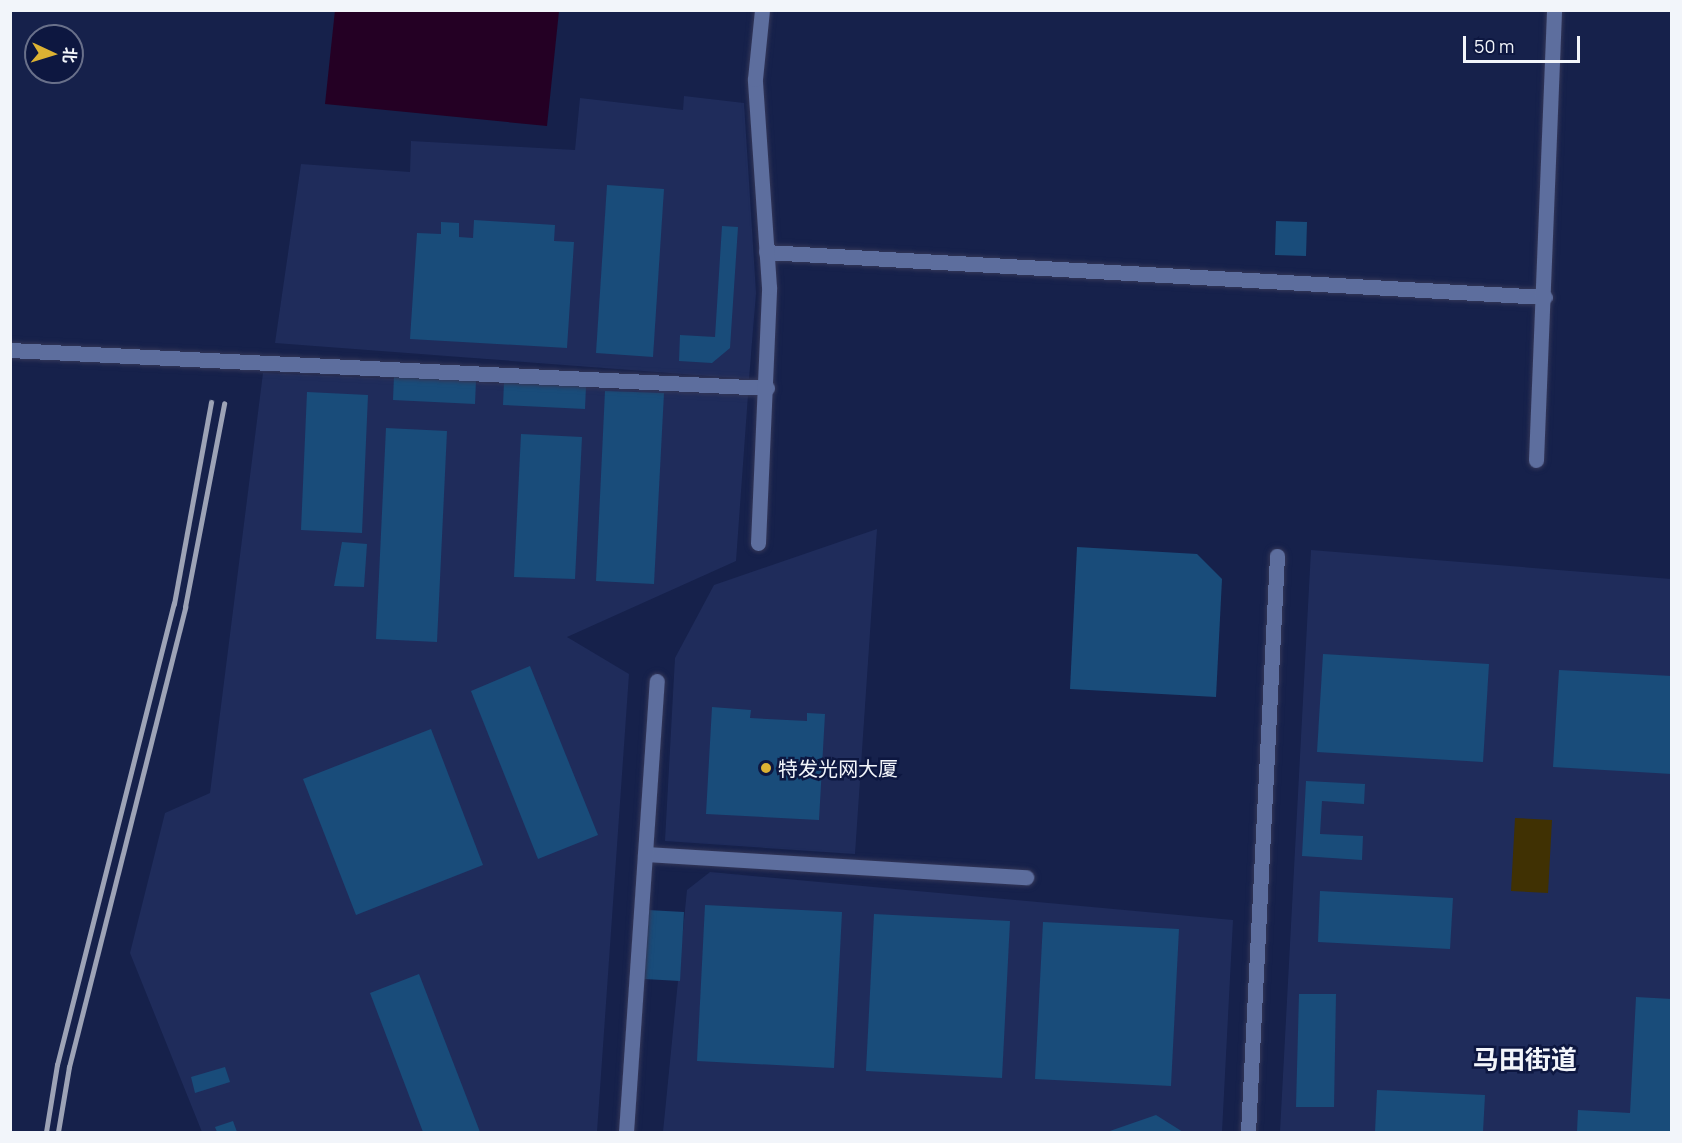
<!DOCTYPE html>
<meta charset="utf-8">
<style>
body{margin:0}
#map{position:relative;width:1682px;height:1143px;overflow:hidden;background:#16214b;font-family:Manrope,"Noto Sans SC",sans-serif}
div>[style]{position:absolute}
.built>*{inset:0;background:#1f2c5b}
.green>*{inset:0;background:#403103}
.water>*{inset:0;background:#240024}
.building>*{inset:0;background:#194c7a}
.roads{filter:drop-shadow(0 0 2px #343758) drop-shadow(0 0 2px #343758)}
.minor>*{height:15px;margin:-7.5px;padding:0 7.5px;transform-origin:7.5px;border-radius:7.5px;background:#5d6e9e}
.rail>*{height:4.5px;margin:-2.25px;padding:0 2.25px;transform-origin:2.25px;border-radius:2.25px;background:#9da3b6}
.dots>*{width:16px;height:16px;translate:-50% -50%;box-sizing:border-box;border:3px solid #0d1740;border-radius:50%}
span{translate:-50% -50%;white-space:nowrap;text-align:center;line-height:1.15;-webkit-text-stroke:5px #0d1740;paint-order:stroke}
.poi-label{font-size:20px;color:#f2f5fa}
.left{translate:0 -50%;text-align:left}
.district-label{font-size:26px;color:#f2f5fa;font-weight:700}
.frame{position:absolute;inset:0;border:12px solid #f2f5fa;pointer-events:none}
.north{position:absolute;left:24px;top:24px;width:60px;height:60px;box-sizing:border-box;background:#0d1740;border:2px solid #69708a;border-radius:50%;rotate:94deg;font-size:16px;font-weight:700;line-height:24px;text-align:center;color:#f2f5fa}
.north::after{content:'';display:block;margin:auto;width:21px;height:27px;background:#dcb233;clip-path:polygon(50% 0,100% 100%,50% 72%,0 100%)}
.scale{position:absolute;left:1463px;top:36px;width:117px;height:27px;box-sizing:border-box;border:3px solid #f2f5fa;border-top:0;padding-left:8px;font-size:18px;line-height:21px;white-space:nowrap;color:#f2f5fa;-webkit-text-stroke:4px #0d1740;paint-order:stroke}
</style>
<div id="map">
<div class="built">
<div style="clip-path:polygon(684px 96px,744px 103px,756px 293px,749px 379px,275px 343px,301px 164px,410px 172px,411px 141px,575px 150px,580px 98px,683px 110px)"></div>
<div style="clip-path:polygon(263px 373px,748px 395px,736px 561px,567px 637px,629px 674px,597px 1132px,202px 1132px,130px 953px,165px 813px,210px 793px)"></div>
<div style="clip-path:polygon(877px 529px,855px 854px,665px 841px,675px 658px,714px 585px)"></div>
<div style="clip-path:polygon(1311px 550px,1671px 579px,1671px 1132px,1280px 1132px)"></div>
<div style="clip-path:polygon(710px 872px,1233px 920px,1222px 1132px,663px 1132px,687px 890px)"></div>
</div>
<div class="green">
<div style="clip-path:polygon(1515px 818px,1552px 820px,1548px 893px,1511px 891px)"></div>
</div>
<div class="water">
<div style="clip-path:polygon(335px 10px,559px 11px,547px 126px,325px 104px)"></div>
</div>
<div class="building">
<div style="clip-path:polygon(607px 185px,664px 189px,653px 357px,596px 353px)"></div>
<div style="clip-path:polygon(474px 220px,555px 225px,554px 241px,574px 242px,567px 348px,410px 339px,417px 233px,441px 234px,441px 222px,459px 223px,459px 237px,473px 238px)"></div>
<div style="clip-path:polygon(1276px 221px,1307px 222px,1306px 256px,1275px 255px)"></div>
<div style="clip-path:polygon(722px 226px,738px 227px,730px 348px,712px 363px,679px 361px,680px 335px,715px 337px)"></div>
<div style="clip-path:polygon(394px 376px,476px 380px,475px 404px,393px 400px)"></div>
<div style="clip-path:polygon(504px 382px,586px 386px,585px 409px,503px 405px)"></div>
<div style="clip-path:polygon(605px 391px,664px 393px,654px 584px,596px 581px)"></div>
<div style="clip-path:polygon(307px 392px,368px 395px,362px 533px,301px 530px)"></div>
<div style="clip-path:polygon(386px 428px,447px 431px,437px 642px,376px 639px)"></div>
<div style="clip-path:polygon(521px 434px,582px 437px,575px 579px,514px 577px)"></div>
<div style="clip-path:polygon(342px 542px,367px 544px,364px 587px,334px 586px)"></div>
<div style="clip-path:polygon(1077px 547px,1197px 554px,1222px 579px,1216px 697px,1070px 689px)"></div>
<div style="clip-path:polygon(1323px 654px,1489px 664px,1483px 762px,1317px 752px)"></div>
<div style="clip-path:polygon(530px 666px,598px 835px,538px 859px,471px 691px)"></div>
<div style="clip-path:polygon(1559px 670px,1672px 676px,1672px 774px,1553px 767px)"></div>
<div style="clip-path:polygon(712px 707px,751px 710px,750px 718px,807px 721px,807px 713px,825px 714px,819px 820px,706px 814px)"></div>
<div style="clip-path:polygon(431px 729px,483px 865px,356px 915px,303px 779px)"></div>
<div style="clip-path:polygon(1306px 781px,1365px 784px,1364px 804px,1322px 801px,1320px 834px,1363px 836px,1362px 860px,1302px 856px)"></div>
<div style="clip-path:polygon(1320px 891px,1453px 898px,1450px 949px,1318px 942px)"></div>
<div style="clip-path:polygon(705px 905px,842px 912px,834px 1068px,697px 1061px)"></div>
<div style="clip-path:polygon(648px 910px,684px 912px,680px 981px,644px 979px)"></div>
<div style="clip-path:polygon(874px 914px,1010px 921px,1002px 1078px,866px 1071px)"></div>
<div style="clip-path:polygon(1043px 922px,1179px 929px,1171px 1086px,1035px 1079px)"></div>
<div style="clip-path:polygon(419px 974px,480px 1132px,423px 1132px,370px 993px)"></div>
<div style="clip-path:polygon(1299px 994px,1336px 994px,1334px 1107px,1296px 1107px)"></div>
<div style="clip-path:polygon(1636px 997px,1672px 999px,1672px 1132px,1577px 1132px,1578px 1110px,1630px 1113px)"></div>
<div style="clip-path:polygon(225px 1067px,230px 1082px,195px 1093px,191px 1077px)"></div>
<div style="clip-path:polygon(1377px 1090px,1485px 1095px,1483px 1132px,1375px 1132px)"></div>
<div style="clip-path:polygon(1156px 1115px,1183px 1132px,1107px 1132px)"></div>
<div style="clip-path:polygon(233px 1121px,237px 1132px,217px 1132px,215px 1127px)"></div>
</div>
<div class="roads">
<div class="minor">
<div style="left:766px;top:252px;width:780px;rotate:3.31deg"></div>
<div style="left:10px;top:350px;width:758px;rotate:2.87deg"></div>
<div style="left:1536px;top:460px;width:450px;rotate:-87.7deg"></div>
<div style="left:758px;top:543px;width:256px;rotate:-87.5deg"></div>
<div style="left:769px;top:287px;width:208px;rotate:-93.9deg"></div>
<div style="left:755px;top:79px;width:69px;rotate:-84.2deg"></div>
<div style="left:645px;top:854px;width:382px;rotate:3.5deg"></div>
<div style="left:626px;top:1132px;width:452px;rotate:-86.1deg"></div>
<div style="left:1248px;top:1132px;width:577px;rotate:-87.12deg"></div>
</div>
</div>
<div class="rail">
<div style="left:46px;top:1132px;width:68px;rotate:-80.7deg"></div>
<div style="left:57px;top:1065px;width:476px;rotate:-75.8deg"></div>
<div style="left:174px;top:604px;width:205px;rotate:-79.6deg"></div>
<div style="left:58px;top:1132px;width:66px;rotate:-80.4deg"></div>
<div style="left:69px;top:1067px;width:474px;rotate:-75.8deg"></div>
<div style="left:185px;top:607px;width:207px;rotate:-79.1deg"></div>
</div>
<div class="dots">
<div style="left:766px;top:768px;background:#dcb233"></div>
</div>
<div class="poi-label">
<span class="left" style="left:778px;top:768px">特发光网大厦</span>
</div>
<div class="district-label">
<span style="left:1525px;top:1060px">马田街道</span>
</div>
<div class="frame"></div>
<div class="north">北</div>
<div class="scale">50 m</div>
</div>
